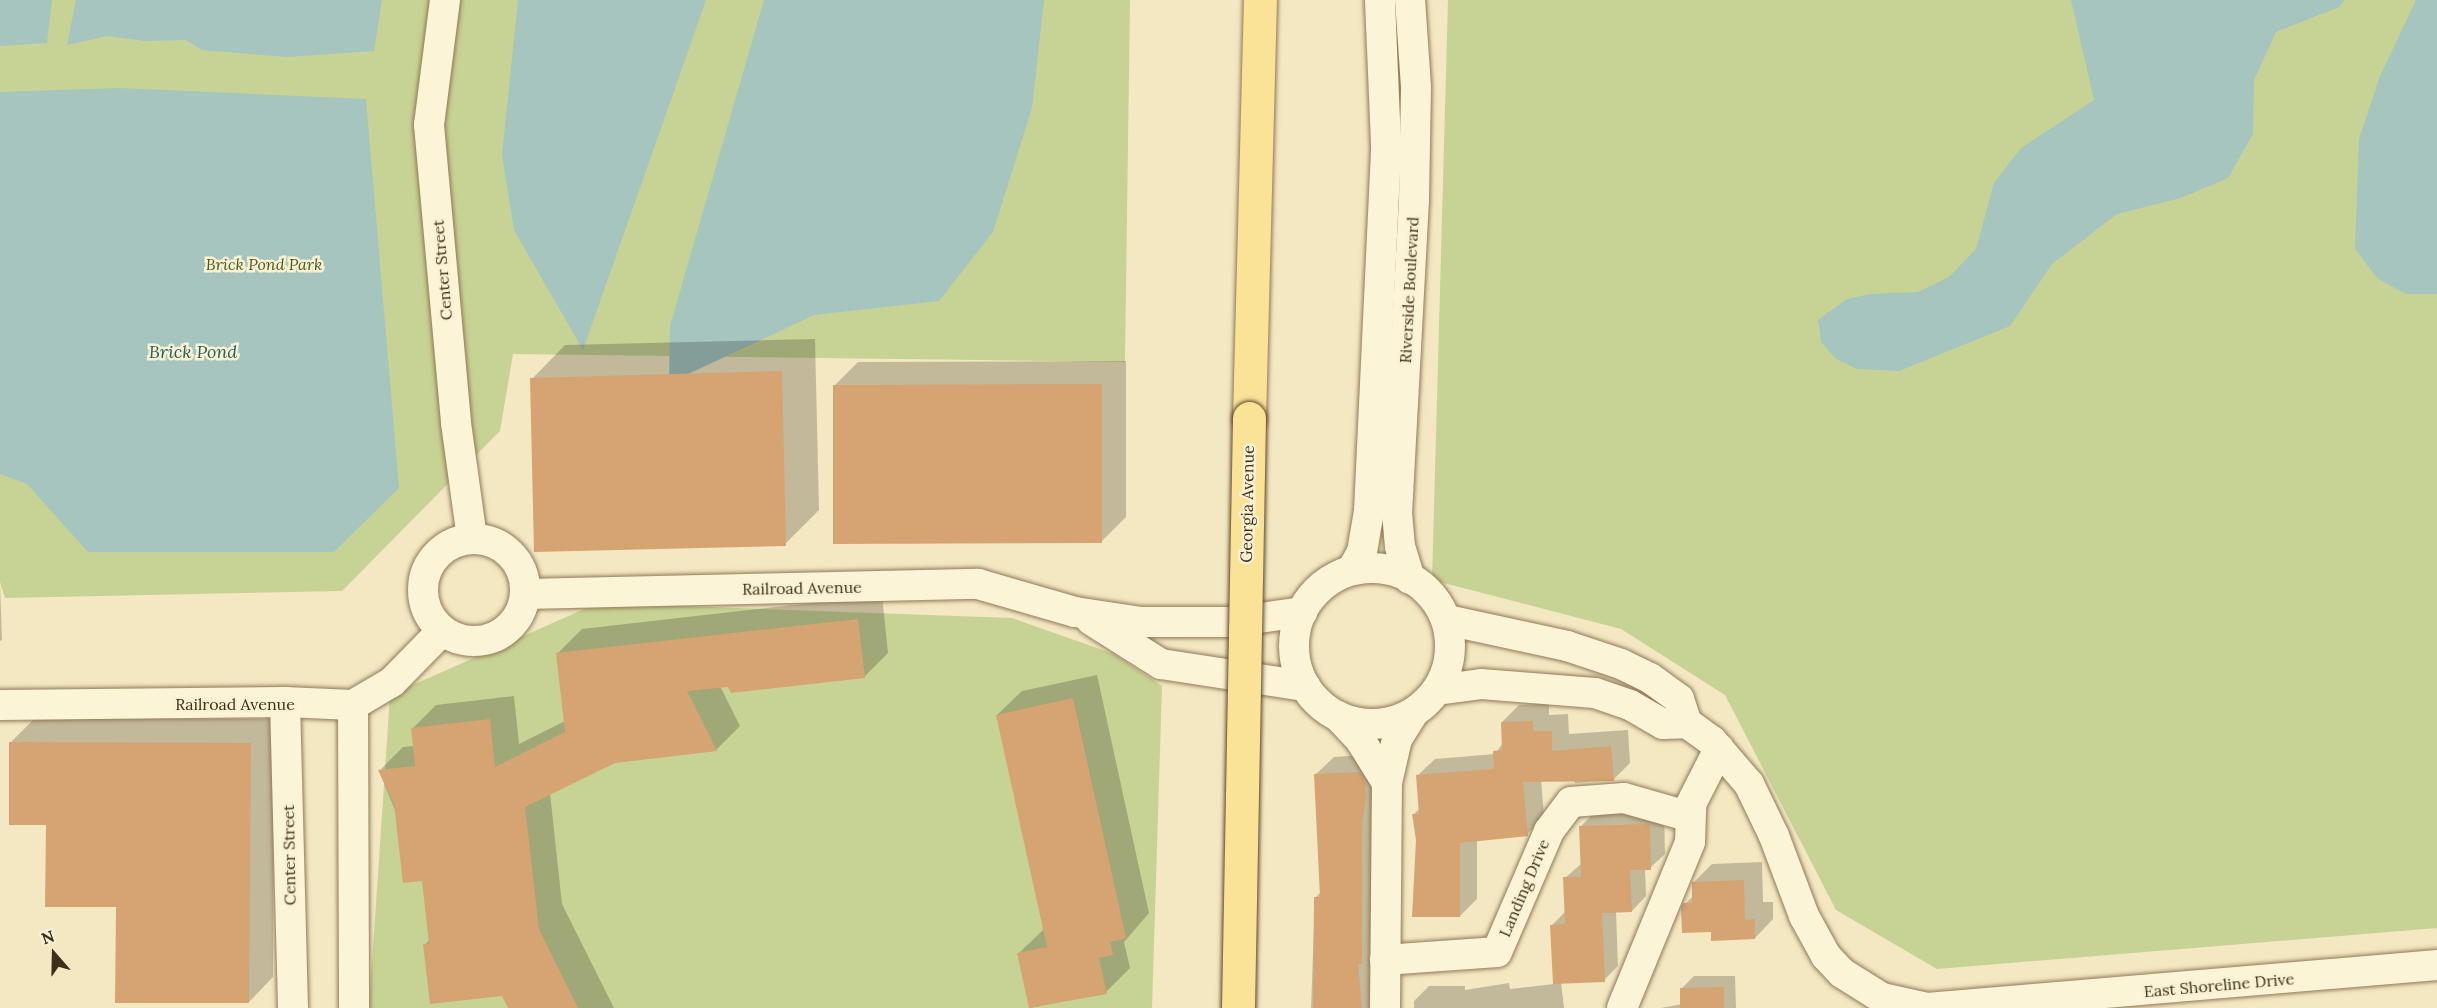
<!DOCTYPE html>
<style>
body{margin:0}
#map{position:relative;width:2437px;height:1008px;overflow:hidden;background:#f3e8c2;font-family:Lora,serif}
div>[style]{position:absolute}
.green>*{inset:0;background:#c7d394}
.water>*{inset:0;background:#a5c5be}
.shadow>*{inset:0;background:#0003}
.building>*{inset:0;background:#d6a373}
.roads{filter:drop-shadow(0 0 2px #907957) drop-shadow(0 0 2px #907957)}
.street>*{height:30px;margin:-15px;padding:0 15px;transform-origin:15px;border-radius:15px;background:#fcf4d7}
.street>.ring{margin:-15px;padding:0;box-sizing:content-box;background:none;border:30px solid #fcf4d7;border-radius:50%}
.primary>*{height:33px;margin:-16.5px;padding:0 16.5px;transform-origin:16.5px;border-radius:16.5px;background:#fae296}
.bridges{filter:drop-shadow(0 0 2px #5d462b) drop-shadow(0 0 2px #5d462b)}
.primary-bridge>*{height:33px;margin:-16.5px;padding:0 16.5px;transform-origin:16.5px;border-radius:16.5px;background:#fae296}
span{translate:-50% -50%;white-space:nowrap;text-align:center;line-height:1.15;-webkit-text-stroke:5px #f9f1d3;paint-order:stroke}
.park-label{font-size:16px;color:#495c21;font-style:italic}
.street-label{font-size:16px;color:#3e2f1c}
.water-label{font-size:18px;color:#2a5f5f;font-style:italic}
.north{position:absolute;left:24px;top:924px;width:60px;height:60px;-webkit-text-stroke:4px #f9f1d3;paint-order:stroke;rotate:340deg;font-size:16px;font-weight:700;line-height:24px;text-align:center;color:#3e2f1c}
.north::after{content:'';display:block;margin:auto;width:21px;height:27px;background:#3e2f1c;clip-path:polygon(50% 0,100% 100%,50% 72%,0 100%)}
</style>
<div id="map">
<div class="green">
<div style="clip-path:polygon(0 0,1130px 0,1125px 362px,513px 354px,500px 431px,342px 591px,5px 598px,0 582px)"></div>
<div style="clip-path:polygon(1448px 0,2437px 0,2437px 928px,1937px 969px,1836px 910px,1725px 695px,1621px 629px,1432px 580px)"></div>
<div style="clip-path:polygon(598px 603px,1012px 618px,1114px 654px,1162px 686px,1152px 1008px,369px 1008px,390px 695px)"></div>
</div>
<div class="water">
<div style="clip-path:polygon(0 0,52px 0,47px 43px,0 46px)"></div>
<div style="clip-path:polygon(76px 0,382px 0,374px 51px,287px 57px,202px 50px,186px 40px,145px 41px,107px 36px,67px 45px)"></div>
<div style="clip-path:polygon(518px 0,706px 0,583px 350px,514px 230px,502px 155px)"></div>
<div style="clip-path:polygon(764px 0,1044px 0,1032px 108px,993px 232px,939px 301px,814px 315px,669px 383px,670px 326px)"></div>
<div style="clip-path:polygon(2071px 0,2345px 0,2339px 7px,2276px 32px,2254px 80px,2253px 134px,2228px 178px,2181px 198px,2117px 214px,2052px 264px,2010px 326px,1899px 371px,1857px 369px,1836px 359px,1821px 342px,1818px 320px,1847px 299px,1870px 294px,1918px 292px,1949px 277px,1976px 249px,1994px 183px,2021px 148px,2094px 100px)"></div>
<div style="clip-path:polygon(2416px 0,2437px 0,2437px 294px,2406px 294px,2378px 279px,2355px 249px,2359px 139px,2380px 76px)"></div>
<div style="clip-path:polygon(119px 88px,366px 99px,399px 488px,334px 552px,88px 552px,27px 484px,0 474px,0 92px)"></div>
</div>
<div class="shadow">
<div style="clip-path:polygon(815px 339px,819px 510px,785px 544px,532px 379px,565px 345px)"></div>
<div style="clip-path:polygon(1126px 361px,1126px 517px,1102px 541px,834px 386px,858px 362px)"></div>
<div style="clip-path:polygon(0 584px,2px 640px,0 641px)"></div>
<div style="clip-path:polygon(882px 595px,888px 653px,864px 677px,720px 686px,740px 726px,716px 750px,614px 761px,550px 793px,562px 904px,614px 1008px,510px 1008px,503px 994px,425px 945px,430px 939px,423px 879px,379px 771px,403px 747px,414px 746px,412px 729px,436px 705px,514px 696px,519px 744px,565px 721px,558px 653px,582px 629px)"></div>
<div style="clip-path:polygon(1097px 675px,1149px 913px,1124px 942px,1130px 968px,1106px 992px,1030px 1008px,1018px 954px,1044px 929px,997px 715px,1022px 691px)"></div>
<div style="clip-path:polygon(1549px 704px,1549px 715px,1568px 714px,1569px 734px,1628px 730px,1630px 763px,1613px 780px,1575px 783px,1574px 778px,1541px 779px,1544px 817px,1527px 834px,1477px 840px,1477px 899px,1460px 916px,1417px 840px,1413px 815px,1420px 808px,1418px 775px,1435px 759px,1495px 754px,1503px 743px,1502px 722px,1519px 705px)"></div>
<div style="clip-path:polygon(35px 718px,274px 719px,273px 977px,249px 1002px,118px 906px,47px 824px,11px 742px)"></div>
<div style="clip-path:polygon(1378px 754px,1376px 1008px,1311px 1008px,1315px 898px,1321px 892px,1315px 775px,1334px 757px)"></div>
<div style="clip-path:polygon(1664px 810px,1665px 854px,1650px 868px,1645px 868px,1646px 896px,1632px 911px,1616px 911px,1618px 966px,1604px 980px,1561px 982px,1564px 1008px,1414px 1008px,1414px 1001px,1429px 986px,1465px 986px,1465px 990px,1509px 983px,1510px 989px,1554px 984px,1552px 925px,1566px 911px,1565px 878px,1582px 863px,1581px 826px,1595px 812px)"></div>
<div style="clip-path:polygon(1762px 862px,1763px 902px,1773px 902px,1773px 919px,1755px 938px,1713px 931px,1685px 904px,1694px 895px,1694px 882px,1712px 864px)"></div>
<div style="clip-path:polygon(1694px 976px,1735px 976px,1736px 1008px,1661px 1008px,1682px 1004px,1681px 989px)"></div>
</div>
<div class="building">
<div style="clip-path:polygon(782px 371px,786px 546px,534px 552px,530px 378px)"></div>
<div style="clip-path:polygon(1102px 384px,1102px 543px,833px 544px,833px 385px)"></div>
<div style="clip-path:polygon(858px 619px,865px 678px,731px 693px,728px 687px,687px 691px,717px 751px,615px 763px,525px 807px,539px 929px,578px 1008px,508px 1008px,502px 996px,430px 1004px,423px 944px,429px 944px,422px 881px,403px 883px,394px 804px,378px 770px,415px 766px,411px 728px,490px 719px,495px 767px,565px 732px,556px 653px)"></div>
<div style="clip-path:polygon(1073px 698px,1126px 938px,1110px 942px,1113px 955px,1099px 958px,1107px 994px,1029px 1008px,1017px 953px,1047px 947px,996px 715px)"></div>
<div style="clip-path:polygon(1533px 721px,1533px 731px,1552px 731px,1552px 751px,1611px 746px,1614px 781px,1523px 782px,1528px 836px,1460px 843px,1460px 917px,1412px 917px,1416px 840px,1412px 814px,1419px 814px,1416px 775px,1494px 769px,1493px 751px,1502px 750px,1501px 722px)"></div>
<div style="clip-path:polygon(9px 742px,251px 743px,249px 1003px,115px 1003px,116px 907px,45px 907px,46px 825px,9px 825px)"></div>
<div style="clip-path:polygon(1360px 772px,1365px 781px,1366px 797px,1362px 825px,1362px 964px,1358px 964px,1362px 1008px,1313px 1008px,1314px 897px,1320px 897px,1314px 774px)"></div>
<div style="clip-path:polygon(1650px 824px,1651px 870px,1630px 870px,1632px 912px,1602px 913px,1605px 982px,1553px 984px,1550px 925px,1565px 924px,1563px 877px,1581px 877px,1579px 826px)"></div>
<div style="clip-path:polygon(1744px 880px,1745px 920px,1755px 919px,1755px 939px,1711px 941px,1711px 932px,1682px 933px,1681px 908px,1683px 903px,1692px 903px,1692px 882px)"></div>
<div style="clip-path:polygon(1724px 987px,1724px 1008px,1680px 1008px,1680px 988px)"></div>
</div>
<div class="roads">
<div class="street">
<div style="left:445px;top:0;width:126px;rotate:97.3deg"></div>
<div style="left:429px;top:125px;width:299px;rotate:84.8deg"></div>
<div style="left:456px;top:423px;width:117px;rotate:82.1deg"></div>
<div class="ring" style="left:423px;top:539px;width:72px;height:72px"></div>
<div class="ring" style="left:1294px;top:568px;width:126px;height:126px"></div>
<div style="left:1352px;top:570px;width:21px;rotate:-61deg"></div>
<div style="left:1362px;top:552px;width:42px;rotate:-80.3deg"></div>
<div style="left:1369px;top:511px;width:367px;rotate:-87.3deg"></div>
<div style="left:1386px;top:144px;width:144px;rotate:-92.4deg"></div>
<div style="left:1410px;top:579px;width:34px;rotate:-107deg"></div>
<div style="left:1400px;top:547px;width:33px;rotate:-95deg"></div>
<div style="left:1397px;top:514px;width:313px;rotate:-86.9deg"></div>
<div style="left:1414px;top:201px;width:114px;rotate:-89deg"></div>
<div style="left:1416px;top:87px;width:87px;rotate:-93.9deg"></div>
<div style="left:525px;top:594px;width:453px;rotate:-1.3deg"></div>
<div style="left:978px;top:584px;width:101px;rotate:16.1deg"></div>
<div style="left:1075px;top:612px;width:67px;rotate:8.6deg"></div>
<div style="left:1141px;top:622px;width:90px"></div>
<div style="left:1231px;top:622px;width:72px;rotate:-8deg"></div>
<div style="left:1091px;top:620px;width:83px;rotate:32.2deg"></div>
<div style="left:1161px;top:664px;width:146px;rotate:8.7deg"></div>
<div style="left:1447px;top:620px;width:123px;rotate:12.2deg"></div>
<div style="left:1567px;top:646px;width:57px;rotate:18.4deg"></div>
<div style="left:1621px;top:664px;width:32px;rotate:26deg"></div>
<div style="left:1650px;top:678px;width:36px;rotate:36deg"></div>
<div style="left:1679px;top:699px;width:25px;rotate:72deg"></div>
<div style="left:1437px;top:690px;width:44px;rotate:-7.8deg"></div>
<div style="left:1481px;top:684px;width:114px;rotate:4.5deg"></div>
<div style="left:1595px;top:693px;width:37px;rotate:19deg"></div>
<div style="left:1630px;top:705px;width:38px;rotate:30deg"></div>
<div style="left:1663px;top:724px;width:24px;rotate:-2deg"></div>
<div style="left:285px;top:702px;width:306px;rotate:88.5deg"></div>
<div style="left:0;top:705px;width:285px;rotate:-0.6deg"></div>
<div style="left:285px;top:702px;width:68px;rotate:2.5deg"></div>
<div style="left:353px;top:705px;width:45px;rotate:-30.5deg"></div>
<div style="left:392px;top:682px;width:71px;rotate:-45.6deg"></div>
<div style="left:353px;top:705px;width:303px;rotate:89.8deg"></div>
<div style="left:1338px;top:716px;width:34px;rotate:47deg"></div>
<div style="left:1361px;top:741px;width:49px;rotate:58.2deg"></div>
<div style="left:1687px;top:723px;width:31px;rotate:36deg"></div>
<div style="left:1712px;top:741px;width:57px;rotate:49.3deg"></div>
<div style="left:1749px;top:784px;width:58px;rotate:64.3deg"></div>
<div style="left:1774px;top:836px;width:85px;rotate:69.4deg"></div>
<div style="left:1804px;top:916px;width:46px;rotate:61.2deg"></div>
<div style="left:1826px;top:956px;width:23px;rotate:47deg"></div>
<div style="left:1842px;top:973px;width:47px;rotate:32deg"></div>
<div style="left:1882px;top:998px;width:46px;rotate:12.5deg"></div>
<div style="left:1927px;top:1008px;width:512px;rotate:-4.82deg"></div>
<div style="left:1385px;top:960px;width:112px;rotate:-4.1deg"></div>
<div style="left:1497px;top:952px;width:132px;rotate:-66.7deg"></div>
<div style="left:1549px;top:831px;width:36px;rotate:-53deg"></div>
<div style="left:1571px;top:802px;width:53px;rotate:-4.3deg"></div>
<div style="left:1624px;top:798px;width:66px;rotate:15.9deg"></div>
<div style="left:1385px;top:1008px;width:225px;rotate:-89.5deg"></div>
<div style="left:1387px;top:783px;width:45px;rotate:-77.2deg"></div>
<div style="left:1397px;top:739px;width:31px;rotate:-58deg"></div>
<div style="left:1622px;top:1008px;width:179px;rotate:-67.7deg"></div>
<div style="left:1690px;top:842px;width:38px;rotate:-88deg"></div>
<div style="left:1691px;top:804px;width:62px;rotate:-63deg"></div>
</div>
<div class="primary">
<div style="left:1249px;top:418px;width:418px;rotate:-88.5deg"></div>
</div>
</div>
<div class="bridges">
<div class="primary-bridge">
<div style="left:1238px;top:1008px;width:590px;rotate:-88.93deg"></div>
</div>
</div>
<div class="park-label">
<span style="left:264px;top:264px">Brick Pond Park</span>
</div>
<div class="street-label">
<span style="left:442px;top:270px;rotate:-95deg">Center Street</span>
<span style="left:1409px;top:290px;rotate:-87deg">Riverside Boulevard</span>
<span style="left:1247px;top:504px;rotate:-89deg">Georgia Avenue</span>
<span style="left:802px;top:588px;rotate:-1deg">Railroad Avenue</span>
<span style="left:235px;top:704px">Railroad Avenue</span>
<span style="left:289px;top:855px;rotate:-91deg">Center Street</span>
<span style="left:1524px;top:888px;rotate:-67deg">Landing Drive</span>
<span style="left:2219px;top:985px;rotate:-5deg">East Shoreline Drive</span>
</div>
<div class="water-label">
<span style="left:193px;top:352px">Brick Pond</span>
</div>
<div class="north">N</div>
</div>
